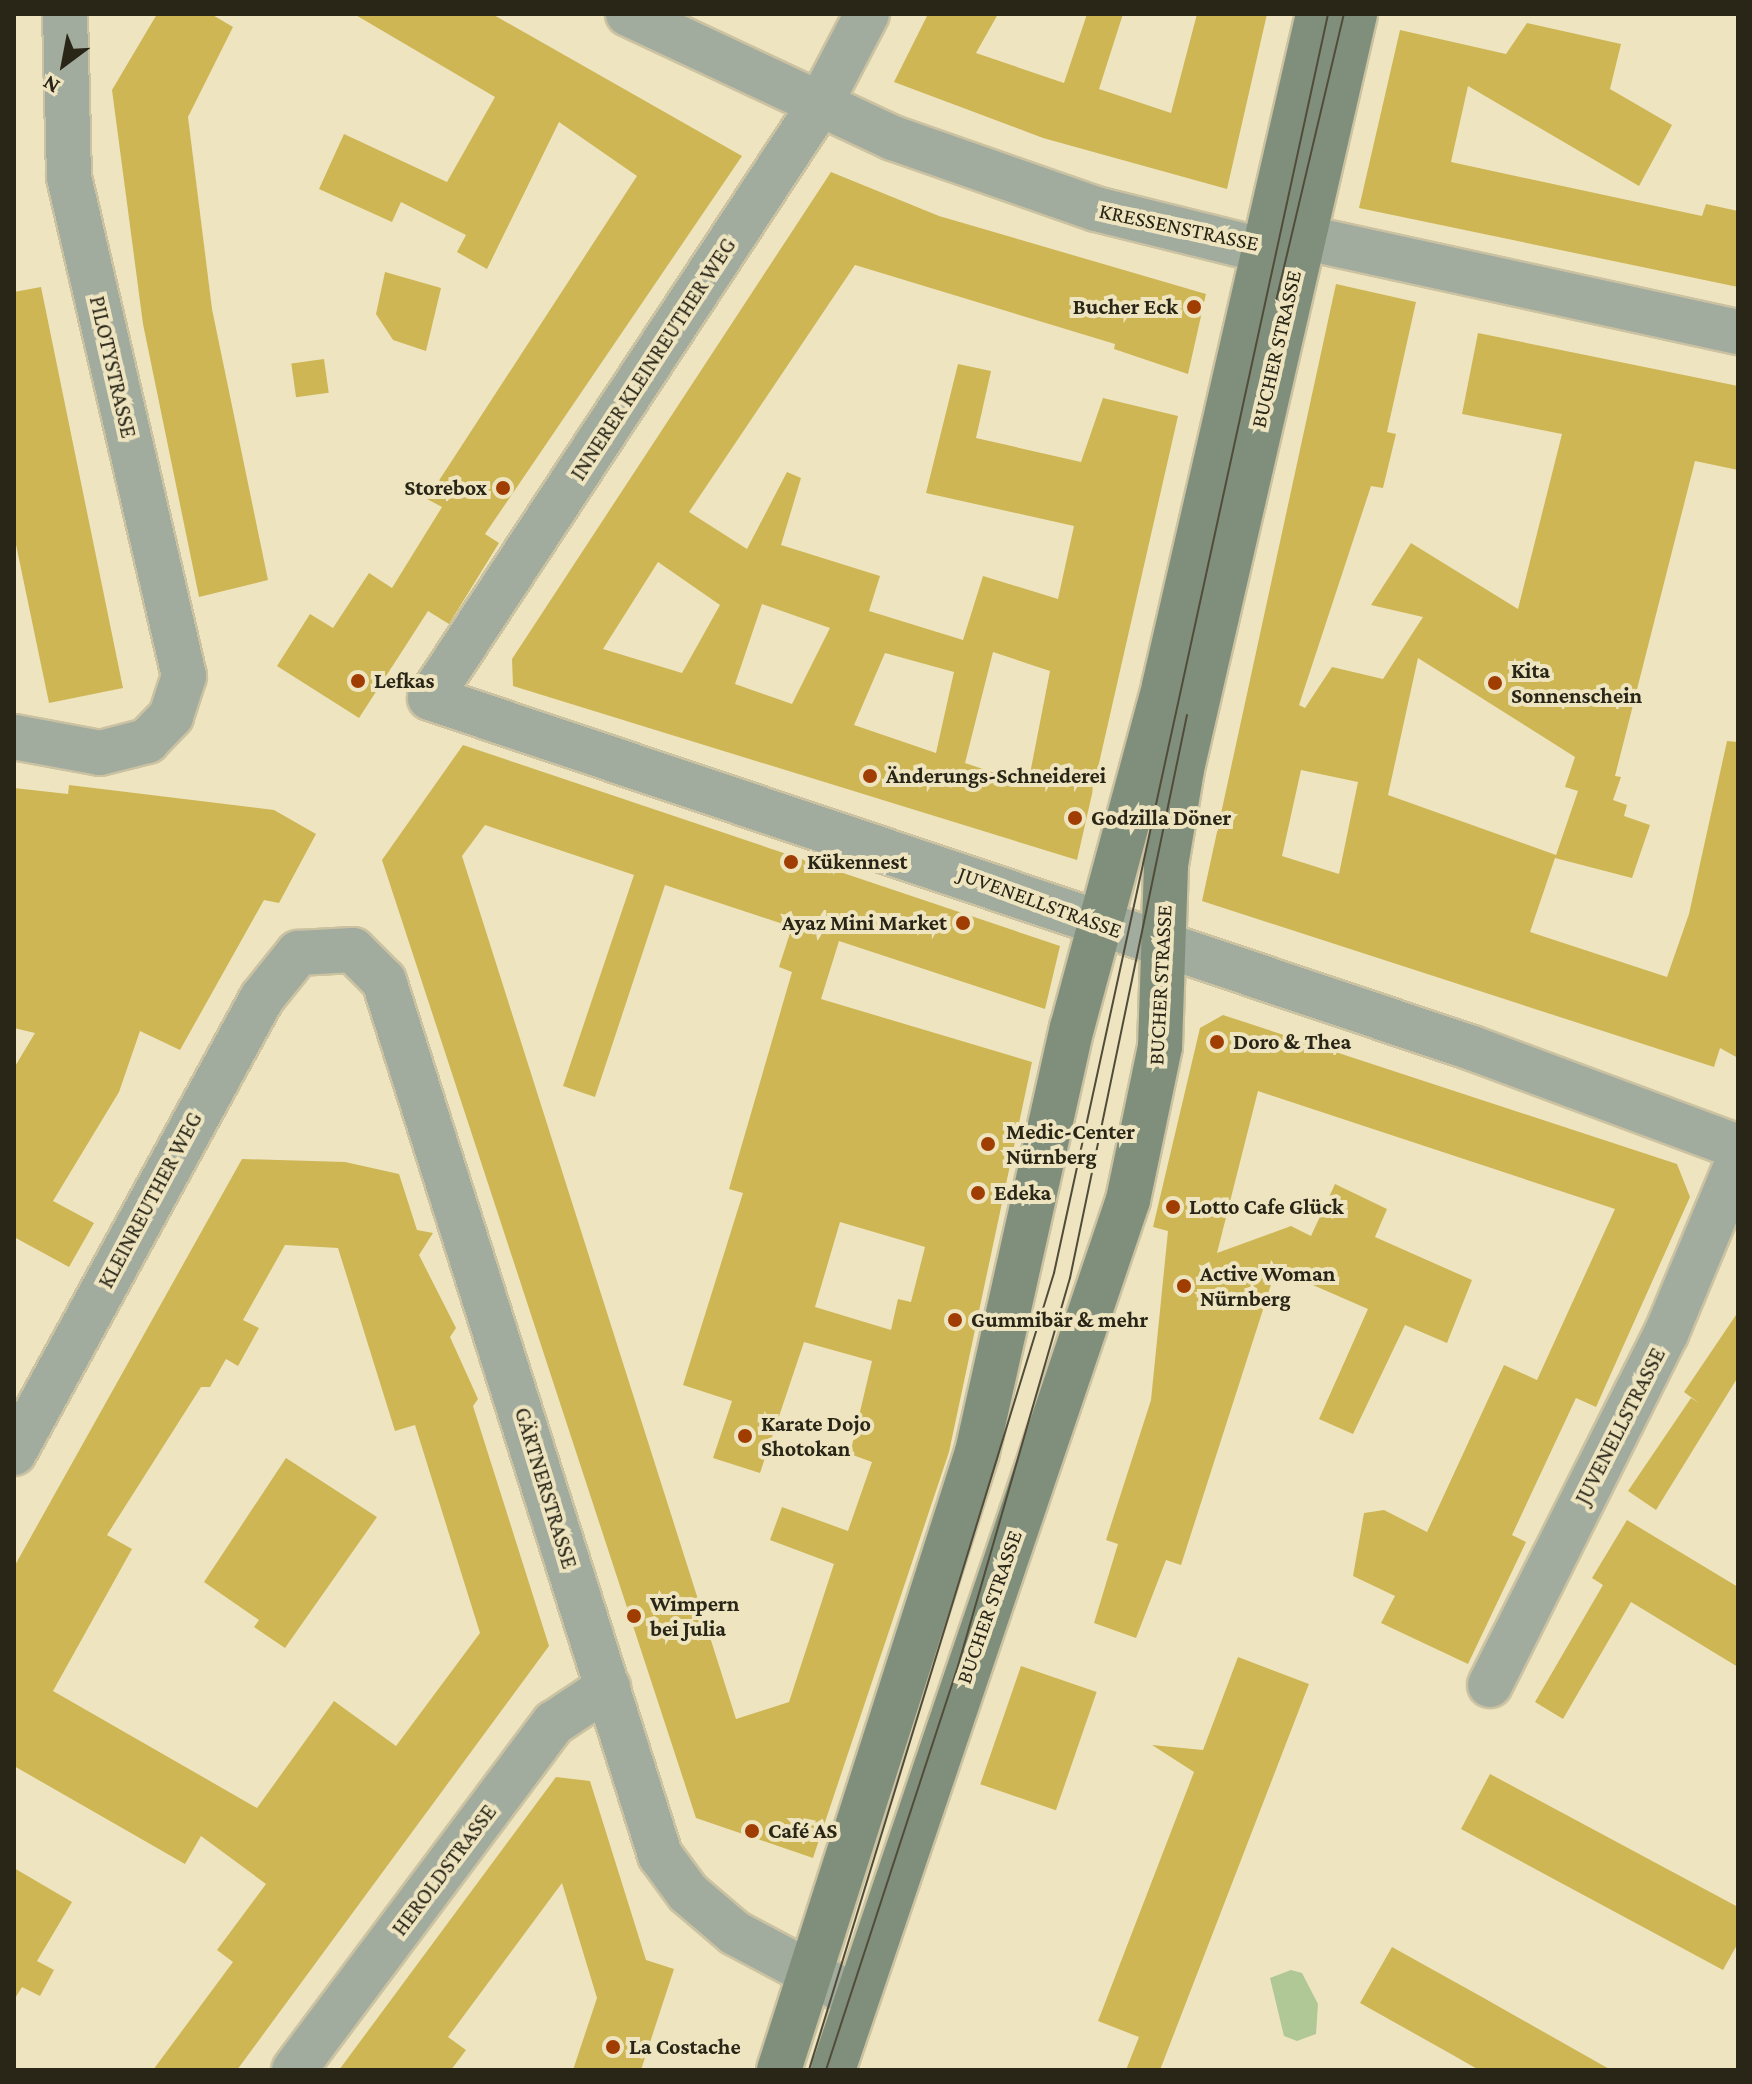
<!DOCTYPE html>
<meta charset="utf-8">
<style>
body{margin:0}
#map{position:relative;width:1752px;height:2084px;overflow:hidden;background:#eee5c0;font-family:"Crimson Pro",serif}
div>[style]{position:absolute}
.green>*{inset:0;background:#afc896}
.building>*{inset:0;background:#ceb655;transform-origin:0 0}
.roads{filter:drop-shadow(2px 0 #cbc2a2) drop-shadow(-2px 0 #cbc2a2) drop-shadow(0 2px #cbc2a2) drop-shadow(0 -2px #cbc2a2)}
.minor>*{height:44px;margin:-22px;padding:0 22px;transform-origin:22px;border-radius:22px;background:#a1ab9e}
.secondary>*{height:44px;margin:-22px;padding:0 22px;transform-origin:22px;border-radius:22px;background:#808f7b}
.tram>*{height:2px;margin:-1px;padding:0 1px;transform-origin:1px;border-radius:1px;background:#514c3a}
.dots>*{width:22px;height:22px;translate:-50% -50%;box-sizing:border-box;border:4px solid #eee5c0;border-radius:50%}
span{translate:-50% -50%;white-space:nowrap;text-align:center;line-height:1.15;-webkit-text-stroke:8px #eee5c0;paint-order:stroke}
.street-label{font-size:22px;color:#292517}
.poi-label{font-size:22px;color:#292517;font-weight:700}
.right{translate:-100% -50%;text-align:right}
.left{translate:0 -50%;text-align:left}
.frame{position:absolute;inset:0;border:16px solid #292517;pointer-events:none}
.north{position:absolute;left:24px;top:24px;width:80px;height:80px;-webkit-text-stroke:6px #eee5c0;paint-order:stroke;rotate:212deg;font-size:22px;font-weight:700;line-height:32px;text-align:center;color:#292517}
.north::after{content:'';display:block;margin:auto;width:28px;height:36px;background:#292517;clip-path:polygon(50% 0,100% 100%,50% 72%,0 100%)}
</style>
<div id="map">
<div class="green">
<i style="clip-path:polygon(1291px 1970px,1302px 1973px,1318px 2004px,1316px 2034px,1297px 2041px,1284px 2036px,1270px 1978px)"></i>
</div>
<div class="building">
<i style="clip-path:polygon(157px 14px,211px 14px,233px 27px,188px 117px,212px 309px,268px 580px,199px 597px,143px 324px,112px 90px)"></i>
<i style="clip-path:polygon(354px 14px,492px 14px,742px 156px,485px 534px,499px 543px,449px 624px,428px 611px,359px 718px,277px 666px,310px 614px,333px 628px,369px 573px,392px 588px,442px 507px,427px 499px,637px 176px,559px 122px,487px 269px,457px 252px,466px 235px,401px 202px,392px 222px,319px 189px,344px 134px,447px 182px,495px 97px)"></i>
<i style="clip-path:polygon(928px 14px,998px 14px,976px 53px,1064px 83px,1087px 14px,1123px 14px,1099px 89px,1171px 113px,1197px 14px,1267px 14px,1227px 189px,1043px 138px,894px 82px)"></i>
<i style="clip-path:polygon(1527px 23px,1621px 44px,1610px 89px,1672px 125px,1639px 186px,1468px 86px,1451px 162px,1702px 216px,1706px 204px,1738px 211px,1738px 287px,1359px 208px,1400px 30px,1506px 54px)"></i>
<i style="clip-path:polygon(evenodd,831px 172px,939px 216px,1206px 294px,1188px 374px,1114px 349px,1115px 344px,855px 265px,689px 512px,747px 549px,787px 472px,801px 478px,781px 545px,880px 576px,869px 611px,963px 640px,983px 576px,1058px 599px,1074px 526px,926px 493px,958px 364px,991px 371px,976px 438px,1081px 462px,1103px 398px,1178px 416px,1077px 860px,513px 686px,512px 659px,831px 172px,658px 562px,720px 605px,682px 673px,603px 649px,658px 562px,831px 172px,762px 604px,830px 628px,792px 704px,735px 684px,762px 604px,831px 172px,993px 652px,1050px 671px,1028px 784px,965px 763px,993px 652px,831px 172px,885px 653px,954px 672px,936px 753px,854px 725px,885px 653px)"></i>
<i style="clip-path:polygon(385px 272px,441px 288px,426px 351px,393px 340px,376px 314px)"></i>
<i style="clip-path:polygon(evenodd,1336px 284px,1416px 302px,1387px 432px,1396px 434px,1383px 488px,1371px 486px,1299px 705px,1305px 708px,1332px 667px,1383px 679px,1423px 617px,1371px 605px,1411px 543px,1518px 609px,1562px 434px,1462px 414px,1478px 333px,1738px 386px,1738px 470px,1695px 461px,1615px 776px,1621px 777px,1613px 800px,1627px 805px,1624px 816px,1650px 825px,1632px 878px,1555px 858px,1578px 791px,1565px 787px,1575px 757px,1418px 658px,1388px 795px,1556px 855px,1530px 932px,1667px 977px,1689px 914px,1727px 741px,1738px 742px,1738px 1058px,1720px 1048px,1714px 1067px,1202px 901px,1336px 284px,1301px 770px,1358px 782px,1339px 874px,1282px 856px,1301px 770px)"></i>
<i style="clip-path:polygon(41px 287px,123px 688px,49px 703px,14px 535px,14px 292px)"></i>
<i style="left:324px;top:359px;width:34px;height:33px;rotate:82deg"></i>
<i style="clip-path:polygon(evenodd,463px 745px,1060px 946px,1045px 1009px,839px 941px,821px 999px,1032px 1062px,949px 1452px,813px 1858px,696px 1818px,382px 860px,463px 745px,485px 825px,634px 875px,563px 1086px,595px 1097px,665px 885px,792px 927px,779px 967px,792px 972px,729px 1189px,743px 1193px,683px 1385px,732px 1401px,713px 1458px,760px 1473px,804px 1342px,872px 1361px,850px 1454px,872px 1462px,848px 1531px,782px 1507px,770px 1540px,834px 1564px,789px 1702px,736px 1719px,462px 856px,485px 825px,463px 745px,840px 1222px,925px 1247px,911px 1302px,898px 1299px,891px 1330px,815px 1307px,840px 1222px)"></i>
<i style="clip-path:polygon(69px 785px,274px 810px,316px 834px,279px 903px,264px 900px,180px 1050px,140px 1031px,119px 1092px,53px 1201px,94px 1223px,69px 1267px,14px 1237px,14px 1068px,35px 1033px,14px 1028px,14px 788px,68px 794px)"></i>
<i style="clip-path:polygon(1223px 1015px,1677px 1164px,1690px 1197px,1596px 1407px,1576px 1398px,1512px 1535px,1526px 1542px,1468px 1664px,1381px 1623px,1395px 1596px,1353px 1576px,1364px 1513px,1384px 1510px,1427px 1532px,1504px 1365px,1537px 1380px,1615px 1209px,1258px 1091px,1217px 1253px,1291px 1226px,1311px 1236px,1335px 1184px,1387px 1209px,1375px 1237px,1472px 1280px,1447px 1343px,1405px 1325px,1353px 1434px,1319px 1419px,1368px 1309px,1276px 1269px,1181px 1565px,1166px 1560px,1136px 1638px,1094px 1623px,1118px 1544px,1106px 1540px,1151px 1400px,1168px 1231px,1153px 1227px,1200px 1028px)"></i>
<i style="clip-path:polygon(evenodd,242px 1159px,345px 1162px,399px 1174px,417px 1230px,433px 1233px,419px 1255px,456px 1328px,450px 1337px,478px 1399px,473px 1406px,549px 1646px,237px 2070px,153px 2070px,233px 1962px,217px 1950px,266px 1884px,201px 1836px,185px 1864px,14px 1766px,14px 1567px,242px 1159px,285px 1245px,338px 1248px,395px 1431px,415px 1425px,480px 1633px,396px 1746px,334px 1701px,257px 1808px,53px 1691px,132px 1549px,107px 1535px,201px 1387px,210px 1387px,226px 1359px,238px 1366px,259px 1328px,243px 1320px,285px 1245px)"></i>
<i style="clip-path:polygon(1738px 1312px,1738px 1377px,1656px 1510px,1628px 1491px,1691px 1398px,1699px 1403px,1684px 1392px)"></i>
<i style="clip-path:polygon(286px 1458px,377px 1517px,285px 1648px,254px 1627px,259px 1620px,204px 1582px)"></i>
<i style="clip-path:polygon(1627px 1520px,1738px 1587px,1738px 1667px,1631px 1602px,1563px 1719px,1535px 1702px,1603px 1585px,1592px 1578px)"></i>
<i style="clip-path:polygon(1238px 1657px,1309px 1684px,1160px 2070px,1126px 2070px,1139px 2037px,1098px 2021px,1194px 1772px,1152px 1745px,1203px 1750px)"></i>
<i style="left:1021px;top:1666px;width:80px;height:125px;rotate:19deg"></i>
<i style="clip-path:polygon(1490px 1774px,1738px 1907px,1738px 1943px,1723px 1970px,1461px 1829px)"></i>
<i style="clip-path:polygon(556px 1777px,590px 1781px,646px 1960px,674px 1969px,641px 2070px,573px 2070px,597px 1998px,562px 1883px,448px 2037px,466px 2050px,451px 2070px,339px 2070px)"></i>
<i style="clip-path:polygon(14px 1868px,72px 1902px,37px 1961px,54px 1970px,40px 1996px,22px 1987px,14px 2000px)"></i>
<i style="clip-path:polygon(1392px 1947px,1482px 1997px,1611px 2070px,1479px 2070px,1451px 2054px,1360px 2003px)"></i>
</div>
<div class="roads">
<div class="minor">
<i style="left:628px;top:14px;width:293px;rotate:25.1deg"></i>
<i style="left:893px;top:138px;width:215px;rotate:19.3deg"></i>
<i style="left:1096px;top:209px;width:171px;rotate:13.9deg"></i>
<i style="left:1262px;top:250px;width:42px;rotate:-18deg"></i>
<i style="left:1302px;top:237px;width:446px;rotate:12.3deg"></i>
<i style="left:867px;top:14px;width:104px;rotate:117.6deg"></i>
<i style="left:819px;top:106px;width:708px;rotate:123.31deg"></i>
<i style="left:430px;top:698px;width:1099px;rotate:18.57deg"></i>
<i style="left:1472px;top:1048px;width:284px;rotate:20.4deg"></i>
<i style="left:14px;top:737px;width:87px;rotate:10.5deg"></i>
<i style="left:100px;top:753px;width:49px;rotate:-14.3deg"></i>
<i style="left:147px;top:741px;width:35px;rotate:-46deg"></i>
<i style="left:171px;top:716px;width:42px;rotate:-72deg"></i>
<i style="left:184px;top:676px;width:512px;rotate:-102.98deg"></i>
<i style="left:69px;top:177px;width:163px;rotate:-91.4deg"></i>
<i style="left:14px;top:1453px;width:518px;rotate:-61.41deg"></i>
<i style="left:262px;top:998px;width:58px;rotate:-51.3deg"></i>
<i style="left:298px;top:953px;width:55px;rotate:-3.1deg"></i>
<i style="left:353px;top:950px;width:44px;rotate:45deg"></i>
<i style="left:384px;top:981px;width:917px;rotate:72.47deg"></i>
<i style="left:660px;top:1855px;width:47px;rotate:53.6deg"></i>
<i style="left:688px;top:1893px;width:62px;rotate:40.4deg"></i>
<i style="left:735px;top:1933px;width:138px;rotate:28deg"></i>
<i style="left:1490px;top:1685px;width:393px;rotate:-63.4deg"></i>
<i style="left:1666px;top:1334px;width:187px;rotate:-67.4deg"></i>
<i style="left:294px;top:2070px;width:434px;rotate:-53.2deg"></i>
<i style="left:554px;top:1723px;width:65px;rotate:-33.7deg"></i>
</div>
<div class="secondary">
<i style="left:779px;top:2070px;width:649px;rotate:-72.24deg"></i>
<i style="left:977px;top:1452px;width:435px;rotate:-77.4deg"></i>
<i style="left:1072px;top:1028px;width:354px;rotate:-74.9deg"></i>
<i style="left:1164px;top:686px;width:689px;rotate:-77.09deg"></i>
<i style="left:833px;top:2070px;width:919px;rotate:-71.27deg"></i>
<i style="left:1128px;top:1200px;width:156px;rotate:-78.2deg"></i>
<i style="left:1160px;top:1047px;width:182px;rotate:-88.1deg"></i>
<i style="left:1166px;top:865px;width:97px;rotate:-80.5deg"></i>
<i style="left:1182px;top:769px;width:775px;rotate:-77.09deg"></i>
</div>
</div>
<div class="tram">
<i style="left:1276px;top:301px;width:295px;rotate:-76.7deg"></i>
<i style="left:809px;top:2070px;width:834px;rotate:-72.91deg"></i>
<i style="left:1054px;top:1273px;width:1288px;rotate:-77.72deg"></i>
<i style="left:826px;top:2070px;width:425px;rotate:-71.9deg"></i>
<i style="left:958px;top:1666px;width:404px;rotate:-73.9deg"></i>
<i style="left:1070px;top:1278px;width:575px;rotate:-78.26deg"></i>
</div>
<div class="dots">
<i style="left:1194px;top:307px;background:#a03d02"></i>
<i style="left:503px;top:488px;background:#a03d02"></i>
<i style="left:358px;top:681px;background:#a03d02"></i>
<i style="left:1495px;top:683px;background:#a03d02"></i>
<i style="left:870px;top:776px;background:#a03d02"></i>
<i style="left:1075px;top:818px;background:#a03d02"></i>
<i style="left:791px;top:862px;background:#a03d02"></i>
<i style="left:963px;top:923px;background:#a03d02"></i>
<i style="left:1217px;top:1042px;background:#a03d02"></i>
<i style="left:988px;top:1144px;background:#a03d02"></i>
<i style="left:978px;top:1193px;background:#a03d02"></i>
<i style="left:1173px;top:1207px;background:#a03d02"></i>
<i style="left:1184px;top:1286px;background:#a03d02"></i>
<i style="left:955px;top:1320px;background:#a03d02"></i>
<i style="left:745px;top:1436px;background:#a03d02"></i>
<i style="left:634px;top:1616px;background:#a03d02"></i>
<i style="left:752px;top:1831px;background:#a03d02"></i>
<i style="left:613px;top:2047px;background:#a03d02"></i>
</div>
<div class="street-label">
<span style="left:1179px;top:227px;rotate:12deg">KRESSENSTRASSE</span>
<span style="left:1276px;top:349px;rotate:-77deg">BUCHER STRASSE</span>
<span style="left:653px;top:359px;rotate:-57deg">INNERER KLEINREUTHER WEG</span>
<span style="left:113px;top:367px;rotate:77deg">PILOTYSTRASSE</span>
<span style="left:1040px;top:902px;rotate:20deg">JUVENELLSTRASSE</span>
<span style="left:1160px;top:985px;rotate:-87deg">BUCHER STRASSE</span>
<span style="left:150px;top:1200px;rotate:-62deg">KLEINREUTHER WEG</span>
<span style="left:1620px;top:1426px;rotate:-63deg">JUVENELLSTRASSE</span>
<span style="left:546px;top:1488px;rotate:73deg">GÄRTNERSTRASSE</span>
<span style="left:989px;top:1607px;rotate:-71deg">BUCHER STRASSE</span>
<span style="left:444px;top:1870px;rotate:-53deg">HEROLDSTRASSE</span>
</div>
<div class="poi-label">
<span class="right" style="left:1178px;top:307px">Bucher Eck</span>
<span class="right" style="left:487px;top:488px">Storebox</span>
<span class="left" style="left:1511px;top:683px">Kita<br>Sonnenschein</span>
<span class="left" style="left:374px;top:681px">Lefkas</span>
<span class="left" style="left:886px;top:776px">Änderungs-Schneiderei</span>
<span class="left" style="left:1091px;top:818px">Godzilla Döner</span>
<span class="left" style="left:807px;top:862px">Kükennest</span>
<span class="right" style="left:947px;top:923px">Ayaz Mini Market</span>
<span class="left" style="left:1233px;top:1042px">Doro &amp; Thea</span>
<span class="left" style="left:1006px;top:1144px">Medic-Center<br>Nürnberg</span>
<span class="left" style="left:994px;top:1193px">Edeka</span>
<span class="left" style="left:1189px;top:1207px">Lotto Cafe Glück</span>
<span class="left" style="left:1200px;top:1286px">Active Woman<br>Nürnberg</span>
<span class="left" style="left:971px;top:1320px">Gummibär &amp; mehr</span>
<span class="left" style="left:761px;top:1436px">Karate Dojo<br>Shotokan</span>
<span class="left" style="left:650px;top:1616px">Wimpern<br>bei Julia</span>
<span class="left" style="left:768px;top:1831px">Café AS</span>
<span class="left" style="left:629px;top:2047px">La Costache</span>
</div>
<div class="frame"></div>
<div class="north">N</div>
</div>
